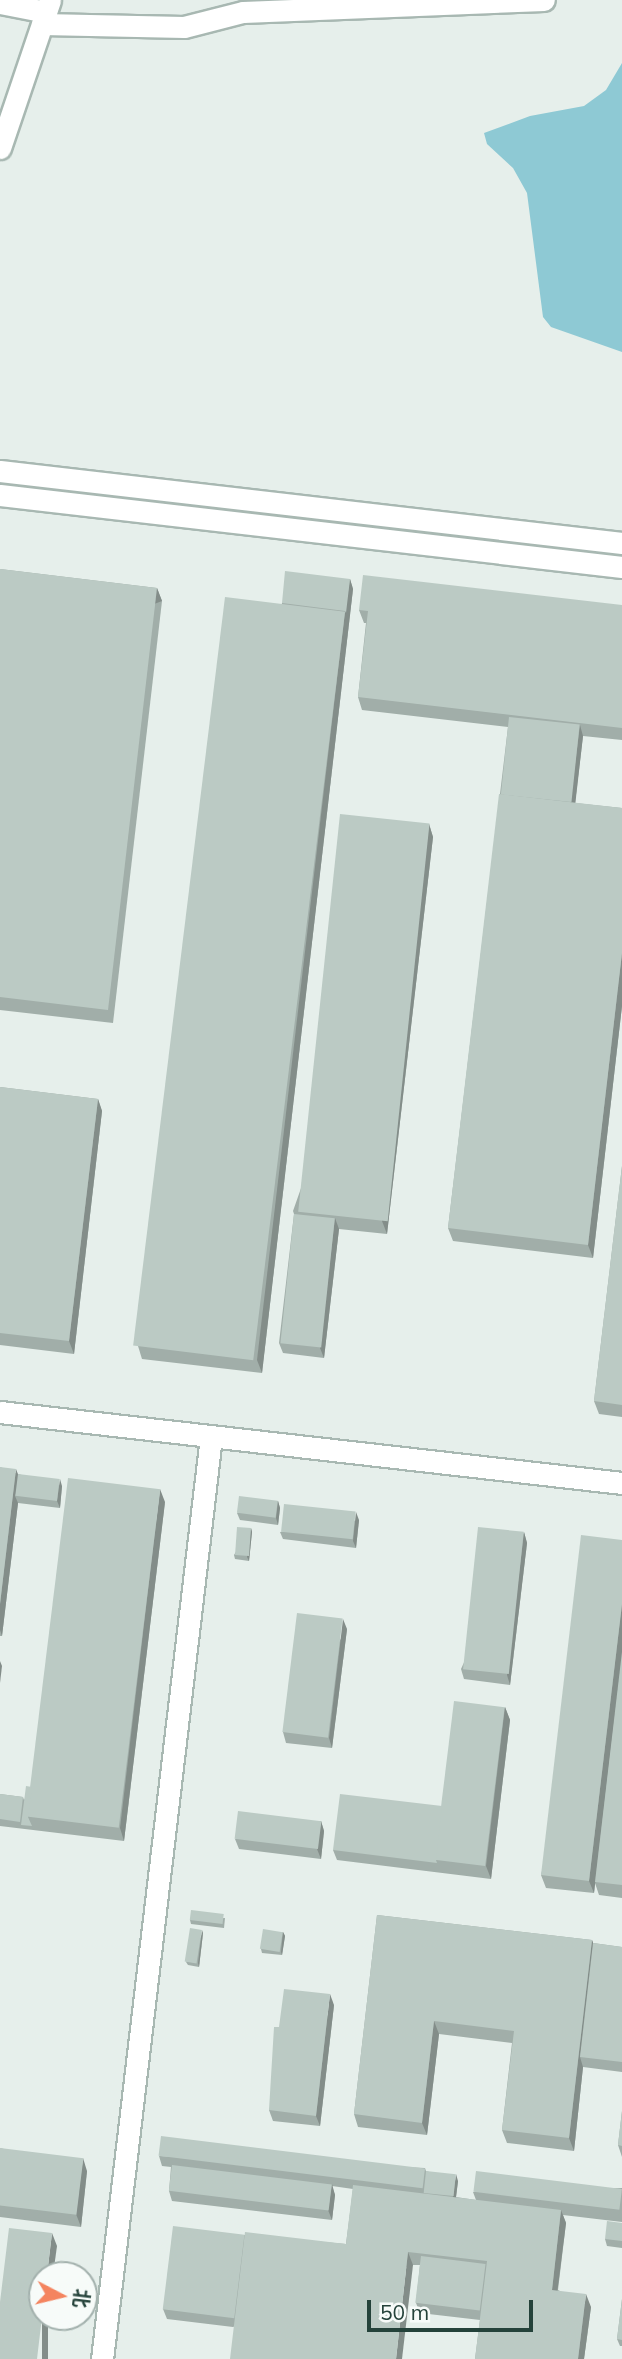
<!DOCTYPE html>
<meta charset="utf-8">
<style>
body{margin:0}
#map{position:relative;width:622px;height:2359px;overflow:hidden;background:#e6efeb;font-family:Mulish,"Noto Sans SC",sans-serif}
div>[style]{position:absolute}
.water>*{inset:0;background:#8ec9d4}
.roads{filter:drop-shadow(2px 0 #a8b8b2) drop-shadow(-2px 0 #a8b8b2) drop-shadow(0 2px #a8b8b2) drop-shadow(0 -2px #a8b8b2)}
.minor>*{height:21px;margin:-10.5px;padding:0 10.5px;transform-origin:10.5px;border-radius:10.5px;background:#fff}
.secondary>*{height:21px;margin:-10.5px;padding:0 10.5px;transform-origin:10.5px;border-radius:10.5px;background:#fff}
.wall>*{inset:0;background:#a1aea9}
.shaded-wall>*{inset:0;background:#838d89;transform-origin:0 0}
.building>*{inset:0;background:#bbcac4;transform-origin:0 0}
span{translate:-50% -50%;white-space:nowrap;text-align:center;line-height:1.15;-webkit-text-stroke:7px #f7fbf9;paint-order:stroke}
.north{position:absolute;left:28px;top:2261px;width:70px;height:70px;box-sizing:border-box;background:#f7fbf9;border:2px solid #a3b1ad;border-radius:50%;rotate:97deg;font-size:19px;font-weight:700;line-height:28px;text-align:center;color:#24423a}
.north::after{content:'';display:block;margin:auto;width:24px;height:32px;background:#f4845f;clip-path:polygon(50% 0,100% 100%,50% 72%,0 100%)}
.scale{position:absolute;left:367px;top:2300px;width:166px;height:32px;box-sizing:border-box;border:4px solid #24423a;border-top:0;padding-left:9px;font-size:21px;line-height:24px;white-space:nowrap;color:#24423a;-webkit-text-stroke:5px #f7fbf9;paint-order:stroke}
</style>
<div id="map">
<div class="water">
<i style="clip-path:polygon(622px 63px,622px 352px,551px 327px,543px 317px,527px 193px,513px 168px,487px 144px,484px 133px,530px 116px,584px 106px,606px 90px)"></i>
</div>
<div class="roads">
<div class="minor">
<i style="left:0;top:3px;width:47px;rotate:11.1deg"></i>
<i style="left:42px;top:24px;width:142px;rotate:1.2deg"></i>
<i style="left:184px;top:27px;width:61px;rotate:-14.3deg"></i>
<i style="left:243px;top:12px;width:301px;rotate:-2.3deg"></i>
<i style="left:0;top:148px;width:156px;rotate:-71.3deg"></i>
<i style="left:0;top:1412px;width:626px;rotate:6.51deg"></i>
<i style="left:102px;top:2359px;width:929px;rotate:-83.26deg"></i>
</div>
<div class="secondary">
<i style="left:0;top:471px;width:626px;rotate:6.6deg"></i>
<i style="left:0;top:495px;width:626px;rotate:6.6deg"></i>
</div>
</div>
<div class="wall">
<i style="clip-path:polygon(0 569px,157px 588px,162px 601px,113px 1023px,0 1010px)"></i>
<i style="clip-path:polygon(350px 579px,353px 589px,262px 1373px,142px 1359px,138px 1346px,282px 603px)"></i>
<i style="clip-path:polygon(622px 605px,622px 740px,583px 736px,575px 803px,622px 808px,622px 1006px,593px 1258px,453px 1241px,448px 1228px,508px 727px,362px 710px,358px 697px,366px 623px,364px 623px,359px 610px)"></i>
<i style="clip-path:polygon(429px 824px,433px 837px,387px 1234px,339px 1229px,324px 1358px,283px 1353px,279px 1343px,294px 1214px,293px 1211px)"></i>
<i style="clip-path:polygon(0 1087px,98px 1099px,102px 1111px,74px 1354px,0 1345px)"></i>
<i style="clip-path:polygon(622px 1166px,622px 1417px,599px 1414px,594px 1401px)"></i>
<i style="clip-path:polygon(0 1467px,18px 1474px,62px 1486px,60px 1508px,18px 1503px,2px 1636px,0 1636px)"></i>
<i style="clip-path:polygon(278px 1501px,280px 1508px,278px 1525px,240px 1520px,237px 1513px)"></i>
<i style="clip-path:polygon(165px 1502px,124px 1841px,0 1826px,0 1794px,23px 1797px,24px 1800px,32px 1787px)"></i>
<i style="clip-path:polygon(359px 1520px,356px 1548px,283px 1539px,280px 1532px)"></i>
<i style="clip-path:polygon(251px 1528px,252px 1532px,249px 1561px,235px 1559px,234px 1555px)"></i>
<i style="clip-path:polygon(524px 1532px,527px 1543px,510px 1685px,464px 1679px,461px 1669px)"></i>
<i style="clip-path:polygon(622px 1540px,622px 1898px,599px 1895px,595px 1883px,594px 1893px,546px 1888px,541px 1875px)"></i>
<i style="clip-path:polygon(347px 1629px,332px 1748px,286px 1743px,283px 1732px)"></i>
<i style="clip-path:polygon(505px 1707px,510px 1720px,491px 1879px,337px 1860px,333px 1850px,442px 1806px)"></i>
<i style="clip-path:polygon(321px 1821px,324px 1831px,321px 1859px,239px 1849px,235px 1839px)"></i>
<i style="clip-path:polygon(377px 1915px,592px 1940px,593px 1943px,622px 1947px,622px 2072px,583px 2067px,574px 2151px,507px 2143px,502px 2130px,512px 2043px,439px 2034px,427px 2135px,358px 2127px,354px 2114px)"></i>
<i style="clip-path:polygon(225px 1918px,224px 1928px,191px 1924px,190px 1920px)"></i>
<i style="clip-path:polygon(283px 1932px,285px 1936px,282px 1955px,262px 1953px,261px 1949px)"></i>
<i style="clip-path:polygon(203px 1933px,199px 1967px,188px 1965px,186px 1962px)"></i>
<i style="clip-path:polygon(334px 2005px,320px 2126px,273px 2121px,269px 2110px)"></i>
<i style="clip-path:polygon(622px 2111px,622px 2157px,618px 2145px)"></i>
<i style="clip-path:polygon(0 2148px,87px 2171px,81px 2227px,0 2217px)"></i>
<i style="clip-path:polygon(159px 2156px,425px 2168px,426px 2171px,458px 2181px,456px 2197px,476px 2200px,473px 2192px,622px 2188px,622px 2222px,563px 2215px,566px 2223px,558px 2290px,591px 2307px,584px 2359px,475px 2359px,480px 2320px,420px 2313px,416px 2303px,420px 2265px,413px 2265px,233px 2327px,167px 2319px,163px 2309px,244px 2235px,346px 2244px,353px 2189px,332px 2186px,335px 2195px,332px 2220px,172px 2201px,169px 2191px,171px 2167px,162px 2166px)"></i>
<i style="clip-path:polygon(622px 2223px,622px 2248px,607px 2246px,605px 2239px)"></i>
<i style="clip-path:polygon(622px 2299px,622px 2346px,620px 2346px,617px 2339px)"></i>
</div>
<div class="shaded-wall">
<i style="clip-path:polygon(350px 579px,353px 589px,262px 1373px,257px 1360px,345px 611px)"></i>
<i style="left:157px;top:588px;width:14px;height:425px;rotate:69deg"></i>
<i style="clip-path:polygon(580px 725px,583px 736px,574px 815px,570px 805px)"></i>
<i style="clip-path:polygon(429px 824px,433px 837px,387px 1234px,382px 1221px)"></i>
<i style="clip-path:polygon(622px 953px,622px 1006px,593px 1258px,588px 1245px)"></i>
<i style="clip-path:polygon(98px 1099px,102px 1111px,74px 1354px,69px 1341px)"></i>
<i style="clip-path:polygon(335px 1218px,339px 1229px,324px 1358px,320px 1348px)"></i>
<i style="clip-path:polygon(16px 1469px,21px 1482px,15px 1496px,18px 1503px,2px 1636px,0 1630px,0 1604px)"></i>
<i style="clip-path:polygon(60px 1479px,62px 1486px,60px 1508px,57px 1501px)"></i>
<i style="clip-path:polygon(160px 1489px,165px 1502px,124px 1841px,120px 1828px)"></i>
<i style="clip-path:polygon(278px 1501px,280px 1508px,278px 1525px,276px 1518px)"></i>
<i style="clip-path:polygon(356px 1512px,359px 1520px,356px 1548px,353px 1541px)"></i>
<i style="clip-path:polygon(251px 1528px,252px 1532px,249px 1561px,247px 1557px)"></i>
<i style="clip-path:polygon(524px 1532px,527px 1543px,510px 1685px,507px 1675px)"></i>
<i style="clip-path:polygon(622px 1604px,622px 1656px,594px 1893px,589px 1881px)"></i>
<i style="clip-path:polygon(343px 1619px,347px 1629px,332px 1748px,329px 1738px)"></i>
<i style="clip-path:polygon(0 1661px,2px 1666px,0 1683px)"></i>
<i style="clip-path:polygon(505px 1707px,510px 1720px,491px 1879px,486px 1866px)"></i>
<i style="clip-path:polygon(321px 1821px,324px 1831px,321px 1859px,317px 1849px)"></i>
<i style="clip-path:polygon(202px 1930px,203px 1933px,199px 1967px,198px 1963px)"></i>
<i style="clip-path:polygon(283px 1932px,285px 1936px,282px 1955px,281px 1952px)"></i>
<i style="clip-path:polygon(592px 1940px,597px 1953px,580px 2057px,583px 2067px,574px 2151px,569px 2138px)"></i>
<i style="clip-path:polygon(330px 1994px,334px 2005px,320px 2126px,316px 2116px)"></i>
<i style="clip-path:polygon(434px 2021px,439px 2034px,427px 2135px,422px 2123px)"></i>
<i style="clip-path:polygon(83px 2158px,87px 2171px,81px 2227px,76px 2214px)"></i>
<i style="clip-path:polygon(456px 2174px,458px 2181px,455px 2205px,453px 2198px)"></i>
<i style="clip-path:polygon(332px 2184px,335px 2195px,332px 2220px,328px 2210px)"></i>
<i style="clip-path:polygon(561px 2210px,566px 2223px,556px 2302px,552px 2290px)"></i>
<i style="clip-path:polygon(52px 2233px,57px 2246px,53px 2275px,47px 2275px)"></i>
<i style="clip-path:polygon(408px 2252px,413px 2265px,402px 2359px,396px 2359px)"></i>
<i style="clip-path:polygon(586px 2294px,591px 2307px,584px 2359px,578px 2359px)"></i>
<i style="left:42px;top:2317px;width:6px;height:42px"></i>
</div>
<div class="building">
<i style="clip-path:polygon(0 569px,157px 588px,108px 1010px,0 997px)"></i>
<i style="clip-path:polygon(285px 571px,350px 579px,346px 613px,345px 611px,282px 603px)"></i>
<i style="clip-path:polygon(363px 575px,622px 605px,622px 728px,358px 697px,368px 611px,359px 610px)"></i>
<i style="left:225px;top:597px;width:121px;height:754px;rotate:7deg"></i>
<i style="left:509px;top:717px;width:71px;height:78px;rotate:6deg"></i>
<i style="clip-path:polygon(499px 794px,622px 808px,622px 953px,588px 1245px,448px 1228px)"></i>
<i style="left:340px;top:814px;width:90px;height:400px;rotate:6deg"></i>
<i style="clip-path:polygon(0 1087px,98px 1099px,69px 1341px,0 1333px)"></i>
<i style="clip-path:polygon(622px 1166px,622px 1405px,594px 1401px)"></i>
<i style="left:294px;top:1214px;width:41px;height:130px;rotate:6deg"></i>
<i style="clip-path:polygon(0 1467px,16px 1469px,0 1604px)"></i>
<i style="left:18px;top:1474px;width:42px;height:22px;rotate:7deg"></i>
<i style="left:68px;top:1478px;width:93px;height:341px;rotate:7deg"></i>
<i style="left:239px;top:1496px;width:39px;height:17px;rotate:7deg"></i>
<i style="left:284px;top:1504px;width:72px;height:28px;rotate:6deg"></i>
<i style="left:237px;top:1527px;width:14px;height:28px;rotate:4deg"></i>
<i style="left:478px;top:1527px;width:46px;height:143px;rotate:6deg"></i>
<i style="clip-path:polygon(581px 1535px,622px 1540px,622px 1604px,589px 1881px,541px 1875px)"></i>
<i style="left:297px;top:1613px;width:46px;height:120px;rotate:7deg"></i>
<i style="clip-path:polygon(622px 1652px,622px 1885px,595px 1882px)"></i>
<i style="left:454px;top:1701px;width:51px;height:160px;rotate:7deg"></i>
<i style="clip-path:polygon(26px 1786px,32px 1787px,28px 1817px,32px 1826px,21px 1825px)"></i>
<i style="clip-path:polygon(0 1794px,23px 1797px,20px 1822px,0 1819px)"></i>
<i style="clip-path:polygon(340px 1794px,442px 1806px,436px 1860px,437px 1863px,333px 1850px)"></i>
<i style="left:238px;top:1811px;width:84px;height:28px;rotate:7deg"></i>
<i style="left:191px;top:1910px;width:33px;height:10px;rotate:7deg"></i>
<i style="clip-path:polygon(377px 1915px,592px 1940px,569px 2138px,502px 2130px,514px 2031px,434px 2021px,422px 2123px,354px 2114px)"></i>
<i style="left:190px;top:1928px;width:12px;height:34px;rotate:9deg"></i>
<i style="left:263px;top:1929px;width:20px;height:20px;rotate:9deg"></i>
<i style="clip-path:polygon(593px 1943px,622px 1947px,622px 2062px,580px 2057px)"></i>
<i style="clip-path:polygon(284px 1989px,330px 1994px,316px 2116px,269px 2110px,274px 2027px,279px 2027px)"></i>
<i style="clip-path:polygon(622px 2111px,622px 2146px,618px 2145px)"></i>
<i style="left:161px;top:2136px;width:266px;height:20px;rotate:7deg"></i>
<i style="left:0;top:2148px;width:84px;height:57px;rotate:7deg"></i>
<i style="left:172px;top:2165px;width:161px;height:26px;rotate:7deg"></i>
<i style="left:426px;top:2171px;width:30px;height:22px;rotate:6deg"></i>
<i style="left:476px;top:2171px;width:147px;height:21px;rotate:7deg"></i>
<i style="clip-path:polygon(353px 2185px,561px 2210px,552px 2290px,586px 2294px,578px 2359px,475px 2359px,487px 2261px,408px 2252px,396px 2359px,230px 2359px,245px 2232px,346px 2244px)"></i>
<i style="clip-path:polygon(607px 2221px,622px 2223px,622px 2241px,605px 2239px)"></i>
<i style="left:173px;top:2226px;width:72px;height:84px;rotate:7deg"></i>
<i style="clip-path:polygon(9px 2228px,52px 2233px,47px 2275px,42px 2275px,42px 2317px,37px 2359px,0 2359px,0 2302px)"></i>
<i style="left:421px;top:2256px;width:65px;height:47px;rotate:7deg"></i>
<i style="clip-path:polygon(622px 2299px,622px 2340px,617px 2339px)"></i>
</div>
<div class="north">北</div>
<div class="scale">50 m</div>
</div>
